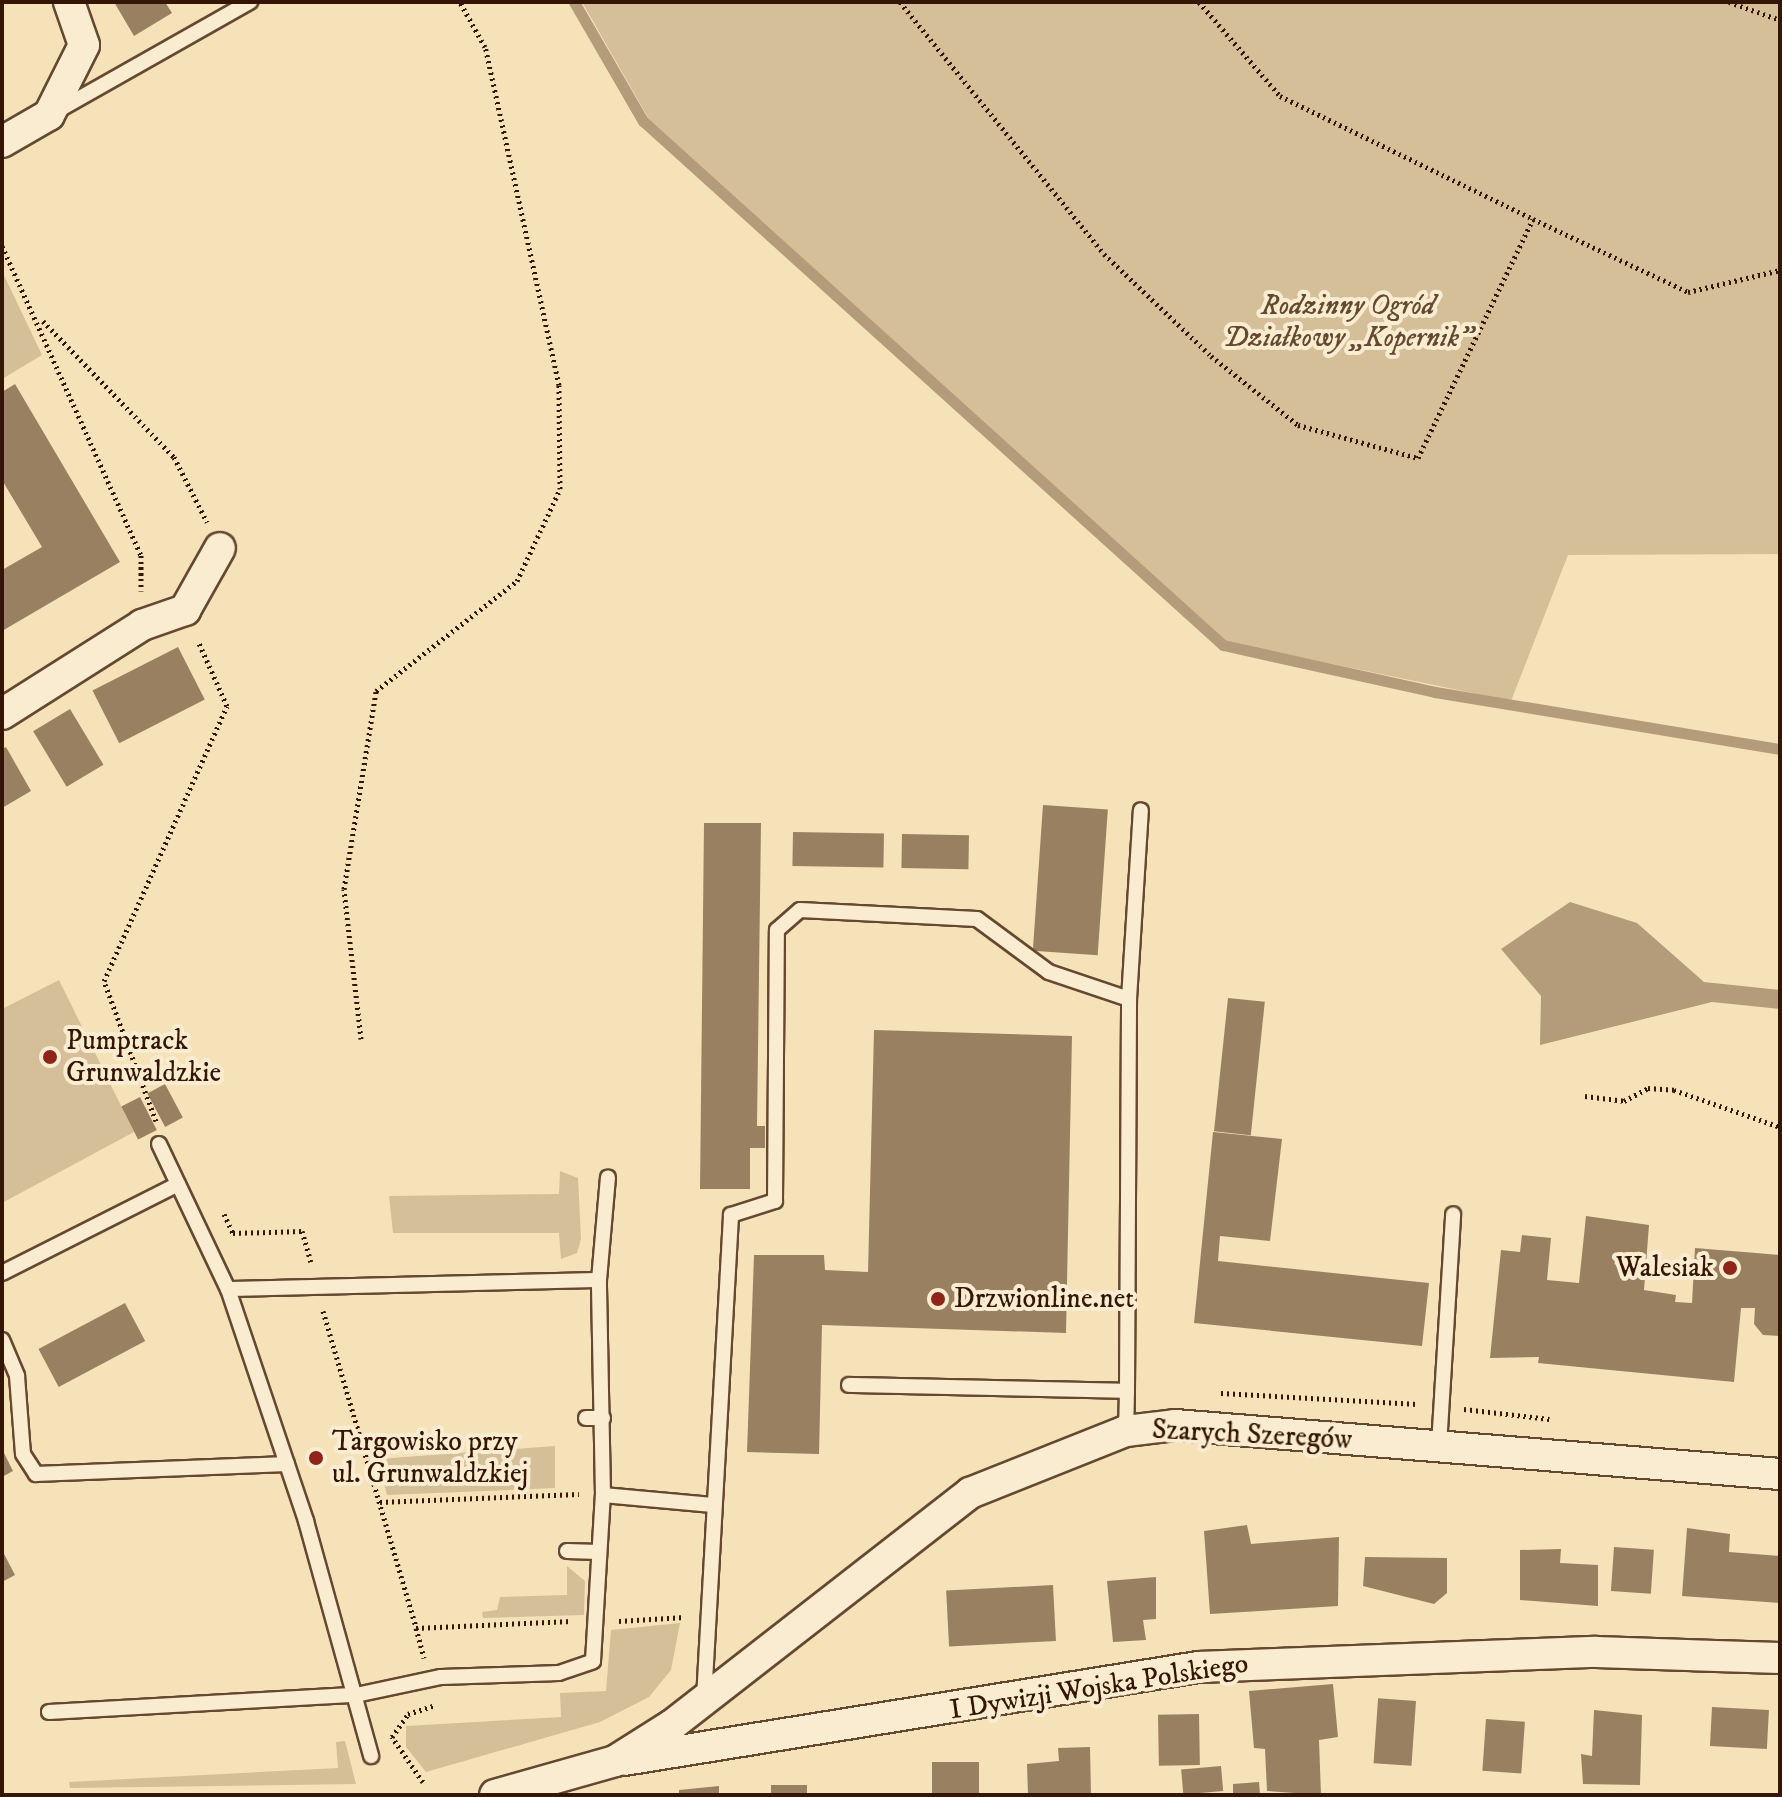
<!DOCTYPE html>
<meta charset="utf-8">
<style>
body{margin:0}
#map{position:relative;width:1782px;height:1797px;overflow:hidden;background:#f6e2b8;font-family:"IM FELL DW Pica",serif}
div>[style]{position:absolute}
.green>*{inset:0;background:#d5bf99}
.water>*{inset:0;background:#b49c7a}
.stream>*{height:11px;margin:-5.5px;padding:0 5.5px;transform-origin:5.5px;border-radius:5.5px;background:#b49c7a}
.building>*{inset:0;background:#998061;transform-origin:0 0}
.path>*{height:5px;margin-top:-2.5px;transform-origin:0;background:repeating-linear-gradient(90deg,#351503 0 2px,transparent 0 6px)}
.roads{filter:drop-shadow(2px 0 #654830) drop-shadow(-2px 0 #654830) drop-shadow(0 2px #654830) drop-shadow(0 -2px #654830)}
.lane>*{height:14px;margin:-7px;padding:0 7px;transform-origin:7px;border-radius:7px;background:#f9ecd1}
.street>*{height:30px;margin:-15px;padding:0 15px;transform-origin:15px;border-radius:15px;background:#f9ecd1}
.dots>*{width:22px;height:22px;translate:-50% -50%;box-sizing:border-box;border:4px solid #f9ecd1;border-radius:50%}
span{translate:-50% -50%;white-space:nowrap;text-align:center;line-height:1.15;-webkit-text-stroke:8px #f9ecd1;paint-order:stroke}
.park-label{font-size:28px;color:#654830;font-style:italic}
.poi-label{font-size:28px;color:#351503}
.left{translate:0 -50%;text-align:left}
.right{translate:-100% -50%;text-align:right}
.street-label{font-size:28px;color:#351503}
.frame{position:absolute;inset:0;border:4px solid #351503;pointer-events:none}
</style>
<div id="map">
<div class="green">
<i style="clip-path:polygon(582px 2px,1780px 2px,1780px 554px,1568px 555px,1511px 701px,1222px 641px,650px 121px)"></i>
<i style="clip-path:polygon(2px 271px,42px 355px,2px 379px)"></i>
<i style="clip-path:polygon(59px 980px,134px 1132px,2px 1203px,2px 1009px)"></i>
<i style="clip-path:polygon(560px 1171px,578px 1178px,581px 1239px,577px 1253px,561px 1259px,559px 1233px,393px 1233px,389px 1196px,559px 1194px)"></i>
<i style="clip-path:polygon(555px 1446px,555px 1488px,387px 1495px,378px 1459px)"></i>
<i style="clip-path:polygon(567px 1566px,585px 1581px,584px 1615px,483px 1618px,482px 1612px,497px 1610px,500px 1597px,567px 1595px)"></i>
<i style="clip-path:polygon(680px 1623px,671px 1670px,649px 1697px,600px 1722px,426px 1772px,406px 1747px,406px 1726px,561px 1717px,560px 1693px,606px 1691px,611px 1630px)"></i>
<i style="clip-path:polygon(345px 1741px,356px 1784px,70px 1788px,69px 1782px,338px 1768px,336px 1742px)"></i>
</div>
<div class="water">
<i style="clip-path:polygon(1570px 902px,1637px 923px,1704px 982px,1780px 990px,1780px 1009px,1712px 1002px,1540px 1045px,1541px 996px,1501px 949px)"></i>
</div>
<div class="stream">
<i style="left:574px;top:2px;width:138px;rotate:59.9deg"></i>
<i style="left:643px;top:121px;width:782px;rotate:42.1deg"></i>
<i style="left:1223px;top:645px;width:217px;rotate:12.5deg"></i>
<i style="left:1435px;top:692px;width:350px;rotate:9.4deg"></i>
</div>
<div class="building">
<i style="clip-path:polygon(114px 2px,165px 2px,172px 13px,134px 36px)"></i>
<i style="clip-path:polygon(15px 384px,120px 562px,2px 631px,2px 570px,42px 547px,2px 480px,2px 392px)"></i>
<i style="left:178px;top:647px;width:59px;height:96px;rotate:63deg"></i>
<i style="left:70px;top:709px;width:65px;height:43px;rotate:59deg"></i>
<i style="clip-path:polygon(6px 747px,31px 791px,2px 808px,2px 749px)"></i>
<i style="left:1043px;top:805px;width:65px;height:146px;rotate:4deg"></i>
<i style="clip-path:polygon(704px 823px,761px 823px,757px 1126px,765px 1126px,765px 1148px,750px 1148px,750px 1189px,700px 1189px)"></i>
<i style="left:793px;top:832px;width:91px;height:34px;rotate:1deg"></i>
<i style="left:902px;top:834px;width:67px;height:34px;rotate:1deg"></i>
<i style="left:1228px;top:998px;width:37px;height:134px;rotate:6deg"></i>
<i style="clip-path:polygon(874px 1030px,1072px 1036px,1066px 1333px,822px 1325px,819px 1454px,747px 1452px,754px 1255px,824px 1255px,825px 1270px,868px 1272px)"></i>
<i style="left:165px;top:1084px;width:38px;height:20px;rotate:62deg"></i>
<i style="left:140px;top:1097px;width:37px;height:21px;rotate:63deg"></i>
<i style="clip-path:polygon(1213px 1132px,1282px 1139px,1270px 1241px,1220px 1236px,1218px 1261px,1429px 1283px,1422px 1346px,1194px 1323px)"></i>
<i style="clip-path:polygon(1586px 1216px,1649px 1225px,1644px 1290px,1676px 1295px,1675px 1302px,1692px 1303px,1695px 1248px,1780px 1255px,1780px 1336px,1763px 1335px,1754px 1324px,1755px 1308px,1741px 1308px,1734px 1382px,1538px 1363px,1539px 1357px,1490px 1358px,1501px 1250px,1520px 1252px,1522px 1235px,1551px 1238px,1547px 1280px,1579px 1283px)"></i>
<i style="left:125px;top:1303px;width:43px;height:98px;rotate:62deg"></i>
<i style="clip-path:polygon(2px 1449px,13px 1471px,2px 1477px)"></i>
<i style="clip-path:polygon(1247px 1525px,1251px 1544px,1339px 1537px,1338px 1606px,1210px 1614px,1204px 1531px)"></i>
<i style="clip-path:polygon(1687px 1528px,1730px 1534px,1729px 1552px,1780px 1556px,1780px 1603px,1682px 1596px)"></i>
<i style="left:1614px;top:1547px;width:40px;height:44px;rotate:4deg"></i>
<i style="clip-path:polygon(1561px 1549px,1560px 1563px,1598px 1565px,1598px 1606px,1520px 1600px,1520px 1550px)"></i>
<i style="clip-path:polygon(2px 1550px,15px 1575px,2px 1582px)"></i>
<i style="clip-path:polygon(1365px 1557px,1447px 1558px,1447px 1593px,1434px 1604px,1363px 1586px)"></i>
<i style="clip-path:polygon(1156px 1577px,1156px 1619px,1143px 1620px,1146px 1640px,1113px 1642px,1107px 1581px)"></i>
<i style="left:1053px;top:1585px;width:56px;height:107px;rotate:87deg"></i>
<i style="clip-path:polygon(1333px 1684px,1338px 1737px,1319px 1740px,1321px 1795px,1267px 1791px,1265px 1749px,1254px 1748px,1249px 1691px)"></i>
<i style="left:1416px;top:1701px;width:65px;height:38px;rotate:94deg"></i>
<i style="left:1712px;top:1707px;width:57px;height:39px;rotate:3deg"></i>
<i style="clip-path:polygon(1594px 1710px,1642px 1715px,1640px 1785px,1583px 1784px,1581px 1754px,1592px 1756px)"></i>
<i style="left:1199px;top:1714px;width:51px;height:41px;rotate:89deg"></i>
<i style="left:1486px;top:1719px;width:39px;height:52px;rotate:4deg"></i>
<i style="clip-path:polygon(1090px 1747px,1091px 1795px,1028px 1795px,1027px 1764px,1059px 1761px,1058px 1748px)"></i>
<i style="left:979px;top:1762px;width:33px;height:47px;rotate:90deg"></i>
<i style="left:1221px;top:1766px;width:25px;height:40px;rotate:85deg"></i>
<i style="clip-path:polygon(1259px 1782px,1260px 1795px,1233px 1795px,1233px 1784px)"></i>
<i style="left:771px;top:1785px;width:36px;height:10px"></i>
<i style="clip-path:polygon(719px 1786px,719px 1795px,679px 1795px,679px 1790px)"></i>
</div>
<div class="path">
<i style="left:900px;top:2px;width:324px;rotate:51deg"></i>
<i style="left:1104px;top:254px;width:148px;rotate:43.6deg"></i>
<i style="left:1211px;top:356px;width:111px;rotate:38.4deg"></i>
<i style="left:1298px;top:425px;width:124px;rotate:15.4deg"></i>
<i style="left:1418px;top:458px;width:265px;rotate:-64.3deg"></i>
<i style="left:1533px;top:219px;width:171px;rotate:25.2deg"></i>
<i style="left:1688px;top:292px;width:95px;rotate:-13.4deg"></i>
<i style="left:1199px;top:2px;width:124px;rotate:49.2deg"></i>
<i style="left:1280px;top:96px;width:281px;rotate:25.9deg"></i>
<i style="left:1729px;top:2px;width:54px;rotate:19.4deg"></i>
<i style="left:2px;top:246px;width:339px;rotate:65.8deg"></i>
<i style="left:141px;top:555px;width:36px;rotate:90deg"></i>
<i style="left:43px;top:321px;width:189px;rotate:46.1deg"></i>
<i style="left:174px;top:457px;width:73px;rotate:63.1deg"></i>
<i style="left:361px;top:1039px;width:151px;rotate:-96.5deg"></i>
<i style="left:344px;top:889px;width:201px;rotate:-80.8deg"></i>
<i style="left:376px;top:691px;width:179px;rotate:-38deg"></i>
<i style="left:517px;top:581px;width:102px;rotate:-64.9deg"></i>
<i style="left:560px;top:489px;width:104px;rotate:-90.6deg"></i>
<i style="left:559px;top:385px;width:346px;rotate:-102.3deg"></i>
<i style="left:485px;top:47px;width:51px;rotate:-119.1deg"></i>
<i style="left:1585px;top:1096px;width:39px;rotate:7deg"></i>
<i style="left:1624px;top:1101px;width:27px;rotate:-28deg"></i>
<i style="left:1648px;top:1088px;width:26px;rotate:4deg"></i>
<i style="left:1674px;top:1090px;width:112px;rotate:19.2deg"></i>
<i style="left:156px;top:1121px;width:149px;rotate:-110.4deg"></i>
<i style="left:104px;top:981px;width:301px;rotate:-65.9deg"></i>
<i style="left:227px;top:706px;width:71px;rotate:-114deg"></i>
<i style="left:224px;top:1214px;width:21px;rotate:65deg"></i>
<i style="left:233px;top:1233px;width:69px;rotate:-1.7deg"></i>
<i style="left:302px;top:1231px;width:32px;rotate:74deg"></i>
<i style="left:323px;top:1311px;width:330px;rotate:73.6deg"></i>
<i style="left:416px;top:1628px;width:156px;rotate:-2.6deg"></i>
<i style="left:1221px;top:1393px;width:197px;rotate:3.2deg"></i>
<i style="left:1464px;top:1409px;width:86px;rotate:6.7deg"></i>
<i style="left:380px;top:1502px;width:199px;rotate:-2.3deg"></i>
<i style="left:619px;top:1621px;width:66px;rotate:-3.5deg"></i>
<i style="left:416px;top:1628px;width:31px;rotate:75deg"></i>
<i style="left:423px;top:1782px;width:55px;rotate:-124.6deg"></i>
<i style="left:392px;top:1737px;width:28px;rotate:-55deg"></i>
<i style="left:408px;top:1714px;width:28px;rotate:-18deg"></i>
</div>
<div class="roads">
<div class="lane">
<i style="left:57px;top:111px;width:222px;rotate:-29.5deg"></i>
<i style="left:159px;top:1144px;width:161px;rotate:64.6deg"></i>
<i style="left:228px;top:1289px;width:245px;rotate:71.4deg"></i>
<i style="left:306px;top:1521px;width:244px;rotate:74.5deg"></i>
<i style="left:2px;top:1273px;width:197px;rotate:-26.8deg"></i>
<i style="left:599px;top:1280px;width:103px;rotate:-85deg"></i>
<i style="left:2px;top:1340px;width:39px;rotate:67deg"></i>
<i style="left:17px;top:1376px;width:78px;rotate:85.6deg"></i>
<i style="left:23px;top:1454px;width:24px;rotate:57deg"></i>
<i style="left:36px;top:1474px;width:251px;rotate:-2.3deg"></i>
<i style="left:849px;top:1385px;width:278px;rotate:1.2deg"></i>
<i style="left:1127px;top:1391px;width:40px;rotate:91.4deg"></i>
<i style="left:1127px;top:1391px;width:392px;rotate:-89.7deg"></i>
<i style="left:1129px;top:999px;width:189px;rotate:-86.4deg"></i>
<i style="left:586px;top:1418px;width:17px"></i>
<i style="left:1439px;top:1446px;width:232px;rotate:-86.5deg"></i>
<i style="left:603px;top:1495px;width:110px;rotate:5.2deg"></i>
<i style="left:567px;top:1551px;width:32px;rotate:2deg"></i>
<i style="left:704px;top:1699px;width:485px;rotate:-86.8deg"></i>
<i style="left:731px;top:1215px;width:46px;rotate:-17.7deg"></i>
<i style="left:775px;top:1201px;width:271px;rotate:-89.6deg"></i>
<i style="left:777px;top:930px;width:30px;rotate:-41deg"></i>
<i style="left:800px;top:910px;width:177px;rotate:2.9deg"></i>
<i style="left:977px;top:919px;width:89px;rotate:36.4deg"></i>
<i style="left:1049px;top:972px;width:84px;rotate:18.6deg"></i>
<i style="left:49px;top:1712px;width:307px;rotate:-3.2deg"></i>
<i style="left:356px;top:1695px;width:87px;rotate:-12deg"></i>
<i style="left:441px;top:1677px;width:118px;rotate:-1.9deg"></i>
<i style="left:559px;top:1673px;width:36px;rotate:-19deg"></i>
<i style="left:593px;top:1661px;width:166px;rotate:-86.6deg"></i>
<i style="left:603px;top:1495px;width:215px;rotate:-91.1deg"></i>
<i style="left:599px;top:1280px;width:371px;rotate:178.6deg"></i>
</div>
<div class="street">
<i style="left:2px;top:142px;width:54px;rotate:-29.9deg"></i>
<i style="left:49px;top:115px;width:78px;rotate:-63.4deg"></i>
<i style="left:84px;top:45px;width:46px;rotate:-109.2deg"></i>
<i style="left:2px;top:714px;width:166px;rotate:-32.4deg"></i>
<i style="left:142px;top:625px;width:46px;rotate:-19.2deg"></i>
<i style="left:185px;top:610px;width:71px;rotate:-60.6deg"></i>
<i style="left:624px;top:1760px;width:581px;rotate:-9.2deg"></i>
<i style="left:1198px;top:1667px;width:398px;rotate:-2.2deg"></i>
<i style="left:1596px;top:1652px;width:184px;rotate:1.9deg"></i>
<i style="left:495px;top:1795px;width:125px;rotate:-15.8deg"></i>
<i style="left:615px;top:1761px;width:67px;rotate:-32.3deg"></i>
<i style="left:672px;top:1725px;width:378px;rotate:-37.9deg"></i>
<i style="left:970px;top:1493px;width:168px;rotate:-21.7deg"></i>
<i style="left:1126px;top:1431px;width:49px;rotate:-7deg"></i>
<i style="left:1175px;top:1425px;width:607px;rotate:4.63deg"></i>
</div>
</div>
<div class="dots">
<i style="left:50px;top:1057px;background:#8f2418"></i>
<i style="left:1730px;top:1268px;background:#8f2418"></i>
<i style="left:938px;top:1299px;background:#8f2418"></i>
<i style="left:316px;top:1458px;background:#8f2418"></i>
</div>
<div class="park-label">
<span style="left:1348px;top:322px">Rodzinny Ogród<br>Działkowy „Kopernik”</span>
</div>
<div class="poi-label">
<span class="left" style="left:66px;top:1057px">Pumptrack<br>Grunwaldzkie</span>
<span class="right" style="left:1714px;top:1268px">Walesiak</span>
<span class="left" style="left:954px;top:1299px">Drzwionline.net</span>
<span class="left" style="left:332px;top:1458px">Targowisko przy<br>ul. Grunwaldzkiej</span>
</div>
<div class="street-label">
<span style="left:1252px;top:1435px;rotate:3deg">Szarych Szeregów</span>
<span style="left:1099px;top:1687px;rotate:-9deg">I Dywizji Wojska Polskiego</span>
</div>
<div class="frame"></div>
</div>
